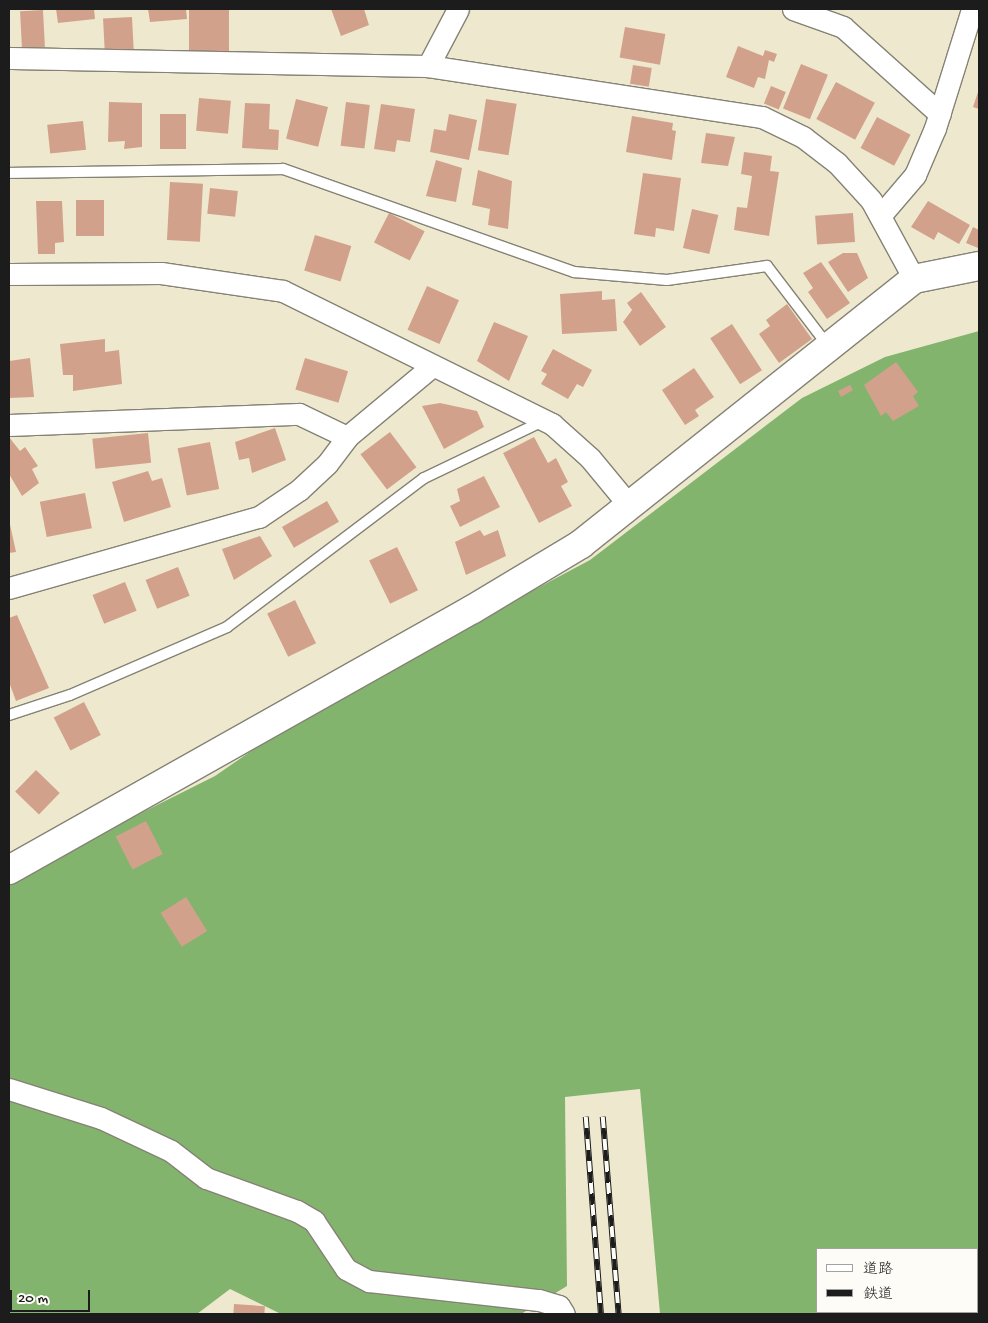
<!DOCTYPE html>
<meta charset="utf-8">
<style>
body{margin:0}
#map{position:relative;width:988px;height:1323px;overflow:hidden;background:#eee9ce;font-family:"Gochi Hand","Klee One",sans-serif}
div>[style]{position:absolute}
.forest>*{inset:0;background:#83b46e}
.building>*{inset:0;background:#d2a18b;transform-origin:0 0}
.roads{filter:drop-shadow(1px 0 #858275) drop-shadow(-1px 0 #858275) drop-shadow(0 1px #858275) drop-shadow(0 -1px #858275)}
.lane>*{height:10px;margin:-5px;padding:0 5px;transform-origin:5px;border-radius:5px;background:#fff}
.street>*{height:21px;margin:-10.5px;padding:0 10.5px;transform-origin:10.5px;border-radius:10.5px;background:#fff}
.secondary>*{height:28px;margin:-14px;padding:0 14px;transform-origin:14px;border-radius:14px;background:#fff}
.rail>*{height:5.5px;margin-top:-2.75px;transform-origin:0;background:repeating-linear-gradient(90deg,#fdfcf7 0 11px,#1c1c1c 0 22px);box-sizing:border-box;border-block:1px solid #1c1c1c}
span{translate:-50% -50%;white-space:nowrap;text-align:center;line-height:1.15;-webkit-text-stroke:4px #fdfcf7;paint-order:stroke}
.frame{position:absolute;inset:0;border:10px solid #1c1c1c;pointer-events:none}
.legend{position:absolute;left:816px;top:1248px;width:162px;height:65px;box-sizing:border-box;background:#fdfcf7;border:1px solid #a3a29f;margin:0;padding:6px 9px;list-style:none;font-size:15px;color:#1c1c1c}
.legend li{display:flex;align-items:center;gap:10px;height:25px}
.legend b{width:25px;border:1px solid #a3a29f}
.scale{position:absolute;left:10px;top:1290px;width:80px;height:22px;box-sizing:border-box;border:2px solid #1c1c1c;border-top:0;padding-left:6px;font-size:15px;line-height:18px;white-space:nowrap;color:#1c1c1c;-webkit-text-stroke:4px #fdfcf7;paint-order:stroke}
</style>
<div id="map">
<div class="forest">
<i style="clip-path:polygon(979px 331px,979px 1265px,977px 1249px,817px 1249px,817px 1312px,915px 1314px,660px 1314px,640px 1089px,565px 1097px,567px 1286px,521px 1314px,281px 1314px,230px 1289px,197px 1314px,9px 1314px,9px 879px,215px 776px,315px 707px,590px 560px,802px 398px,885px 357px)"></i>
</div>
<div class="building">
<i style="clip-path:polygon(56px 9px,94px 9px,95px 19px,58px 23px)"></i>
<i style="clip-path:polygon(148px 9px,186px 9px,187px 19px,150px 22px)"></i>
<i style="left:189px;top:9px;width:40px;height:44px"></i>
<i style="clip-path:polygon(331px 9px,364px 9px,369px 25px,341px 36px)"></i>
<i style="left:43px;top:10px;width:37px;height:23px;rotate:87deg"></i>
<i style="left:132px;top:17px;width:33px;height:29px;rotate:87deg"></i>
<i style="left:625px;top:27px;width:41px;height:31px;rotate:10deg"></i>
<i style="clip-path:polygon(738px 46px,763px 56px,765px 50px,777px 54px,774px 62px,769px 60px,765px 79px,758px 77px,754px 88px,726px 77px)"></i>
<i style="left:801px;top:64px;width:29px;height:48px;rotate:22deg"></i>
<i style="left:633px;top:65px;width:19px;height:19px;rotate:9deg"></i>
<i style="left:836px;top:82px;width:44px;height:42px;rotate:28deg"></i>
<i style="left:771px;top:86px;width:16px;height:19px;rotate:22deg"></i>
<i style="clip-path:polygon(979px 89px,979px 109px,973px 107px)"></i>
<i style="left:199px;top:98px;width:32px;height:33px;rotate:5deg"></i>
<i style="left:296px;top:99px;width:33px;height:41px;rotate:14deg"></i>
<i style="left:486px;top:99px;width:31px;height:52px;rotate:9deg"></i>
<i style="clip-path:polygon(109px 102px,142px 103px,142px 147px,124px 149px,125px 141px,108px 142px)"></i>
<i style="left:346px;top:102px;width:24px;height:44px;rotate:7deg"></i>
<i style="clip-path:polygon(245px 103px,270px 104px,269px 129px,279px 130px,278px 150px,242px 148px)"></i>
<i style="clip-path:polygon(381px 104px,415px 109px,410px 142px,397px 140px,395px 152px,374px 149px)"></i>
<i style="left:160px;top:114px;width:26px;height:35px"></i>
<i style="clip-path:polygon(449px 114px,477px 120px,469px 160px,430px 152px,434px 129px,446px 131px)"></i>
<i style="clip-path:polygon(632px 116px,673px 123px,672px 130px,676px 131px,672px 160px,626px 152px)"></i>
<i style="left:877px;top:117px;width:38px;height:35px;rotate:28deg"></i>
<i style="left:83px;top:121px;width:29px;height:36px;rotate:84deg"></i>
<i style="clip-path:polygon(706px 133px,735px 137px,728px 166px,701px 163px)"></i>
<i style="clip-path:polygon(744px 152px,772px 156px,770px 171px,779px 172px,769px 236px,734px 230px,737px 207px,747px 208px,752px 176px,741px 174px)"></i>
<i style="clip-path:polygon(436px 160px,462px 168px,456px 202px,426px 196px)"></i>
<i style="clip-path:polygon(478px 170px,512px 181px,508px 229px,488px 225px,490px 209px,472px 205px)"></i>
<i style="clip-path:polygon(643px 173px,681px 178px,674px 231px,656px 228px,655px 237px,634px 234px)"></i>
<i style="left:170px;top:182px;width:33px;height:58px;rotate:3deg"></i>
<i style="left:210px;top:188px;width:28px;height:26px;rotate:6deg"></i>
<i style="left:76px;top:200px;width:28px;height:36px"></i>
<i style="clip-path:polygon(36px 201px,62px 201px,64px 242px,55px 243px,55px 254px,38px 254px)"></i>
<i style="clip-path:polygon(928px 201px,970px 225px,959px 244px,938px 232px,934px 240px,911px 227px)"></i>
<i style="left:692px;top:209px;width:27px;height:40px;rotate:13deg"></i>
<i style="left:389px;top:213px;width:40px;height:33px;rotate:27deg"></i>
<i style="left:853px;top:213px;width:29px;height:38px;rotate:86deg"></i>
<i style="clip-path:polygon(973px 227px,979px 230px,978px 248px,966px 243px)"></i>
<i style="left:315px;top:235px;width:38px;height:37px;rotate:17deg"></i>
<i style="clip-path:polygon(843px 253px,857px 253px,868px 278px,848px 292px,828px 262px)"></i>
<i style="clip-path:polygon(821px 262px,850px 303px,827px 319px,808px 292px,813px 288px,803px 273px)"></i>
<i style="left:427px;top:286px;width:35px;height:48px;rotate:24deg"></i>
<i style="clip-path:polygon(602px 291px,602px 300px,615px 299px,617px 331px,562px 334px,560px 294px)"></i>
<i style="clip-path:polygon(641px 292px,666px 327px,640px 346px,623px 322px,632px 310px,627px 303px)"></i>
<i style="clip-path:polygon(787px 304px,812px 339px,779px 363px,759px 334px,770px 326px,766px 320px)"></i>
<i style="clip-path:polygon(494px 322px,528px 336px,509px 381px,477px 361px)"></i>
<i style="left:732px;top:324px;width:55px;height:26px;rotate:57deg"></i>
<i style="clip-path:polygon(105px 339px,105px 352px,119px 350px,122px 384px,73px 391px,73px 375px,63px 375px,60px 344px)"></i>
<i style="clip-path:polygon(553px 349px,592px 370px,583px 387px,577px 384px,568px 399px,541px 384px,547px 374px,541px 371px)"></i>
<i style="clip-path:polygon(30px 358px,34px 397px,9px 398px,9px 361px)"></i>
<i style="left:305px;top:358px;width:45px;height:33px;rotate:17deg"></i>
<i style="clip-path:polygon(896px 362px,918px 392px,913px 396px,919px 406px,893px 421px,886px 412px,881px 416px,864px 385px)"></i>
<i style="clip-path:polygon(694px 368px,714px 397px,695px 410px,699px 416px,685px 425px,662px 390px)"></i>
<i style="clip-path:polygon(850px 385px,853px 390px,841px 397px,838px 391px)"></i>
<i style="clip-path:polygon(440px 403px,477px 411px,484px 427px,444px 449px,422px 406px)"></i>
<i style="clip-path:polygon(275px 428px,286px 460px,252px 473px,249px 458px,239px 460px,235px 442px)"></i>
<i style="left:390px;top:432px;width:44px;height:37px;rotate:53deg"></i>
<i style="left:148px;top:433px;width:30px;height:56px;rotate:84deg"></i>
<i style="clip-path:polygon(9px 437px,20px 451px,25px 447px,38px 466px,32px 469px,39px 483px,22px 496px,9px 474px)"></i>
<i style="clip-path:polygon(534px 437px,548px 463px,556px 458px,568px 482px,561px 486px,572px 506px,539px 523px,503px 453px)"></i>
<i style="left:210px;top:442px;width:48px;height:33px;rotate:79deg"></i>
<i style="clip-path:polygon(148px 471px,152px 481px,162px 478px,171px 507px,124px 522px,112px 482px)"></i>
<i style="clip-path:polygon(484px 476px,500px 507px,460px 527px,450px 506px,460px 501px,457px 489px)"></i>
<i style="left:85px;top:493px;width:36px;height:46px;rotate:79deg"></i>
<i style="left:327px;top:501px;width:24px;height:52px;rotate:60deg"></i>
<i style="clip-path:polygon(9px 520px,16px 552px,9px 553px)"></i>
<i style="clip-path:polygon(480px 530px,484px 536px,498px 530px,506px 556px,466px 575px,455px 542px)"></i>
<i style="clip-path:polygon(260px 536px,272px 556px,234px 580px,222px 549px)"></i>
<i style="left:397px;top:547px;width:48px;height:31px;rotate:64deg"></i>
<i style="left:178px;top:567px;width:31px;height:35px;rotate:68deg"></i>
<i style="left:125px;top:582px;width:31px;height:35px;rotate:68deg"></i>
<i style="left:295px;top:600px;width:48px;height:31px;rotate:64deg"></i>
<i style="clip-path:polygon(17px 615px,49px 688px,16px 701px,9px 682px,9px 618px)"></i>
<i style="left:84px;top:702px;width:37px;height:34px;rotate:63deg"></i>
<i style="left:36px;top:770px;width:33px;height:30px;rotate:44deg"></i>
<i style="left:146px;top:821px;width:37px;height:34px;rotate:63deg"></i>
<i style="left:186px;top:897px;width:40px;height:30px;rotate:58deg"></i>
<i style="left:234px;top:1304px;width:31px;height:9px;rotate:4deg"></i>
</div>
<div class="roads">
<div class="lane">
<i style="left:9px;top:173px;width:274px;rotate:-0.8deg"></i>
<i style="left:283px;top:169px;width:309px;rotate:19.5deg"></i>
<i style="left:574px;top:272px;width:93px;rotate:4.9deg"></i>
<i style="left:667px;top:280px;width:101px;rotate:-8deg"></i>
<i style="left:767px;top:266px;width:102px;rotate:52.6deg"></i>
<i style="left:9px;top:715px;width:64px;rotate:-18.2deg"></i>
<i style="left:70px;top:695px;width:171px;rotate:-23.4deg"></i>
<i style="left:227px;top:627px;width:247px;rotate:-37.1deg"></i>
<i style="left:424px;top:478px;width:134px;rotate:-25.6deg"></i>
</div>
<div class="street">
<i style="left:793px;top:9px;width:53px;rotate:19.8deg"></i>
<i style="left:843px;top:27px;width:130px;rotate:41.9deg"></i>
<i style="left:9px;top:58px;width:419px;rotate:1.1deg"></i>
<i style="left:428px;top:66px;width:338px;rotate:8.7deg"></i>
<i style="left:762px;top:117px;width:46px;rotate:26deg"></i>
<i style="left:803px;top:137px;width:43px;rotate:37.4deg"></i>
<i style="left:837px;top:163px;width:50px;rotate:47.4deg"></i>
<i style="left:871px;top:200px;width:90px;rotate:61.4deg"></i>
<i style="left:428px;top:66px;width:64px;rotate:-62.2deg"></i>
<i style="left:880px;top:216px;width:54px;rotate:-49.5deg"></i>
<i style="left:915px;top:175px;width:51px;rotate:-66.9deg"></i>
<i style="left:935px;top:128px;width:125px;rotate:-72.7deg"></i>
<i style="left:9px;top:274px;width:152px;rotate:-0.4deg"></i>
<i style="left:161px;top:273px;width:123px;rotate:8.4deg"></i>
<i style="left:283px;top:291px;width:300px;rotate:26.3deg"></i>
<i style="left:552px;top:424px;width:51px;rotate:41.8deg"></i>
<i style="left:590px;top:458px;width:60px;rotate:50.4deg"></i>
<i style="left:9px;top:425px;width:290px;rotate:-2.2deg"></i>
<i style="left:299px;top:414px;width:53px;rotate:25.6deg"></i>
<i style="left:9px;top:588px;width:260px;rotate:-15.9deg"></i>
<i style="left:259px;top:517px;width:48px;rotate:-34deg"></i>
<i style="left:299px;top:490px;width:38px;rotate:-43deg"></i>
<i style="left:327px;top:464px;width:34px;rotate:-53deg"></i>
<i style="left:347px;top:437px;width:109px;rotate:-39.8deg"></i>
<i style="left:9px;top:1089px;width:96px;rotate:17.5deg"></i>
<i style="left:101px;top:1118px;width:77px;rotate:25.2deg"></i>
<i style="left:171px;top:1151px;width:44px;rotate:37.6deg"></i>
<i style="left:206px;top:1178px;width:97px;rotate:19.9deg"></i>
<i style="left:297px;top:1211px;width:20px;rotate:30deg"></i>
<i style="left:314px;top:1221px;width:58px;rotate:56.3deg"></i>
<i style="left:346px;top:1269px;width:26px;rotate:28deg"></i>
<i style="left:369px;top:1281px;width:171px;rotate:6.4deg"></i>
<i style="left:539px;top:1300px;width:21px;rotate:17deg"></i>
<i style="left:559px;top:1306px;width:9px;rotate:58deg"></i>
</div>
<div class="secondary">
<i style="left:9px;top:870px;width:532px;rotate:-29.36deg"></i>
<i style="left:473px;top:609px;width:126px;rotate:-31deg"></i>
<i style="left:581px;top:544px;width:426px;rotate:-38.5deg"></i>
<i style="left:914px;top:279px;width:66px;rotate:-11.3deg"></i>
</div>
</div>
<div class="rail">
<i style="left:586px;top:1117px;width:198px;rotate:85.6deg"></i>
<i style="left:603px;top:1117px;width:198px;rotate:85.4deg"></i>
</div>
<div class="frame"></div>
<ul class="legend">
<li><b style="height:6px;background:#fff"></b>道路</li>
<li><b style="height:6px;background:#1c1c1c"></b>鉄道</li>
</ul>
<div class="scale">20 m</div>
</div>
